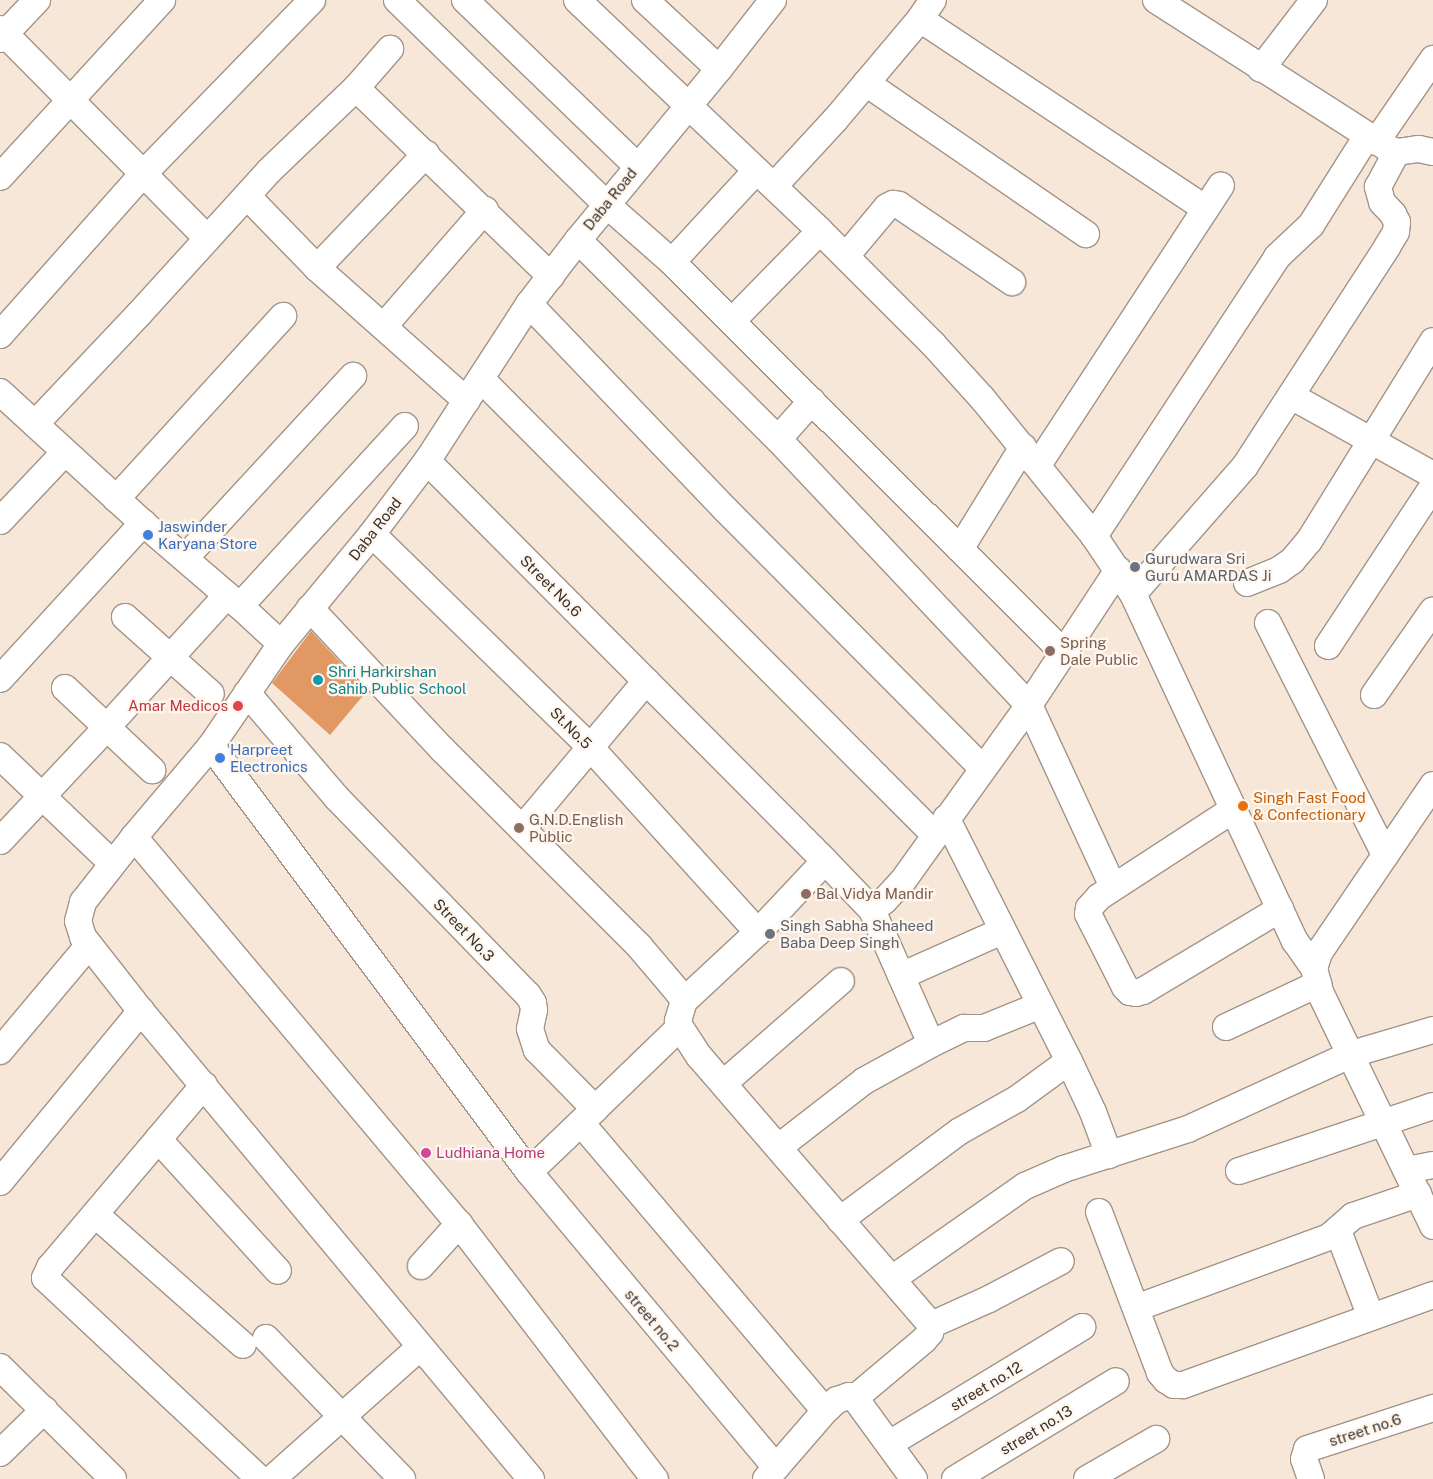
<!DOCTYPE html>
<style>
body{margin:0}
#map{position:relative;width:1433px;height:1479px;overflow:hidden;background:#f7e7d8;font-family:"Public Sans",sans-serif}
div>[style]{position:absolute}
.building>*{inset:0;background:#e19862}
.roads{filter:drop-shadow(1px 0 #a39487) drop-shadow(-1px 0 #a39487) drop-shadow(0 1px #a39487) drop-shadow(0 -1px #a39487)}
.minor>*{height:26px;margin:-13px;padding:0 13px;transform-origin:13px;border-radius:13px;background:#fff}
.dots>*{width:14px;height:14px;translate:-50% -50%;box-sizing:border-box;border:2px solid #fff6ed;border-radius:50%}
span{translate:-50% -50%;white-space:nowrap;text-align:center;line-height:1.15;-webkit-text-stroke:4.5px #fff6ed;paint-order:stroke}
.street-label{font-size:15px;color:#38322c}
.shop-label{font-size:15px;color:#366cbe}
.left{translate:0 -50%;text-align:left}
.worship-label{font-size:15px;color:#5b616d}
.education-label{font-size:15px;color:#785e54}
.culture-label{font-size:15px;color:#0d838f}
.health-label{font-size:15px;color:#be3a42}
.right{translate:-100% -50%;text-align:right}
.food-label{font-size:15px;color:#c56008}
.hotel-label{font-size:15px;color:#b23c85}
</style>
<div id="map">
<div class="building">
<i style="clip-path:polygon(311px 631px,367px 691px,330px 735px,272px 683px)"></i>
</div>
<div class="roads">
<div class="minor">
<i style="left:397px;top:0;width:292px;rotate:44.3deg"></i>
<i style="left:606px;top:204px;width:88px;rotate:41.3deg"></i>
<i style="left:672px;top:262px;width:554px;rotate:44.93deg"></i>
<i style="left:465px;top:0;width:239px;rotate:44deg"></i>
<i style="left:577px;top:0;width:335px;rotate:43.5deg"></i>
<i style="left:820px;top:231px;width:160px;rotate:45deg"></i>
<i style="left:933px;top:344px;width:73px;rotate:47.8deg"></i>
<i style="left:982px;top:398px;width:178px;rotate:50.9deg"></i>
<i style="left:1094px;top:536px;width:70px;rotate:56.1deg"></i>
<i style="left:1133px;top:594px;width:383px;rotate:65deg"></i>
<i style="left:1295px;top:941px;width:33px;rotate:55deg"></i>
<i style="left:645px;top:0;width:101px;rotate:43deg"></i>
<i style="left:773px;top:0;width:88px;rotate:128deg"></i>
<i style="left:719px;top:69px;width:222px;rotate:129.5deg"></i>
<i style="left:578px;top:240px;width:81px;rotate:127.4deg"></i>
<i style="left:529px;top:304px;width:187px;rotate:123deg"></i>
<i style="left:427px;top:461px;width:91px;rotate:127deg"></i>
<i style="left:372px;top:534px;width:143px;rotate:129.6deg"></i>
<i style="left:281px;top:644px;width:124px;rotate:124.5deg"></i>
<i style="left:211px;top:746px;width:532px;rotate:53.26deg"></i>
<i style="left:529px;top:1172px;width:385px;rotate:50.1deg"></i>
<i style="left:1156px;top:0;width:274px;rotate:32.6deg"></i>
<i style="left:1387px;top:148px;width:11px;rotate:22deg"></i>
<i style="left:1397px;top:152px;width:22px;rotate:-8deg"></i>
<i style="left:1419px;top:149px;width:14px;rotate:12deg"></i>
<i style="left:920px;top:19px;width:343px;rotate:33.6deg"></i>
<i style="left:0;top:29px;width:294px;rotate:45.3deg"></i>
<i style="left:0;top:39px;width:54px;rotate:-46.5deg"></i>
<i style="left:1261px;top:69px;width:87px;rotate:-52.5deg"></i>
<i style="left:866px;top:83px;width:267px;rotate:34.5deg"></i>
<i style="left:356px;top:88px;width:271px;rotate:44deg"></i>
<i style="left:1376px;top:142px;width:101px;rotate:-55.5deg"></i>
<i style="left:0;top:177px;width:240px;rotate:-47.5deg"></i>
<i style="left:774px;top:186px;width:90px;rotate:-47.3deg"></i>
<i style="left:835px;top:120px;width:132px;rotate:-49.9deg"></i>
<i style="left:920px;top:19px;width:23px;rotate:-56deg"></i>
<i style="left:247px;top:196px;width:100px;rotate:45.8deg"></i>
<i style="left:317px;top:268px;width:200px;rotate:41.6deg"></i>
<i style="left:578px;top:240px;width:282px;rotate:44.9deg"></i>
<i style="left:778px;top:439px;width:366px;rotate:46.7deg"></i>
<i style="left:1029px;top:705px;width:200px;rotate:65.2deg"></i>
<i style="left:846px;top:256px;width:64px;rotate:-50.1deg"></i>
<i style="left:887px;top:207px;width:7px;rotate:-27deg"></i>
<i style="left:893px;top:204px;width:6px;rotate:9deg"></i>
<i style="left:899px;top:205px;width:137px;rotate:34.3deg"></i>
<i style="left:672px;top:262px;width:124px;rotate:-47.3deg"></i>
<i style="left:317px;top:268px;width:158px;rotate:-46.3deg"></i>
<i style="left:529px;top:304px;width:284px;rotate:46.3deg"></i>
<i style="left:725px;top:509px;width:366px;rotate:45.2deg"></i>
<i style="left:732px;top:321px;width:126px;rotate:-45.6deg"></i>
<i style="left:384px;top:326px;width:154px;rotate:-49deg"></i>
<i style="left:0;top:335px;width:217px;rotate:-48.4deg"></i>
<i style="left:144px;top:173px;width:241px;rotate:-45.8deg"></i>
<i style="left:481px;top:379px;width:643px;rotate:45.13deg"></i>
<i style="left:0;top:392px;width:194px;rotate:42.5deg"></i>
<i style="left:143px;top:523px;width:128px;rotate:40.6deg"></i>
<i style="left:240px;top:606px;width:56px;rotate:42.8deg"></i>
<i style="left:1291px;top:396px;width:162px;rotate:29.1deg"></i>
<i style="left:35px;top:424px;width:151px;rotate:-46.6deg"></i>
<i style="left:139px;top:314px;width:193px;rotate:-47.7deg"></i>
<i style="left:269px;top:171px;width:120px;rotate:-43.7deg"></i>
<i style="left:356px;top:88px;width:52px;rotate:-48.9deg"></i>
<i style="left:778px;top:439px;width:51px;rotate:-48.2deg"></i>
<i style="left:427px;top:461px;width:564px;rotate:45.14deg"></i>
<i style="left:825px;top:861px;width:98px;rotate:133.3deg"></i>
<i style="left:758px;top:932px;width:101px;rotate:137deg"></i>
<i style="left:1038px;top:465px;width:334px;rotate:-56.8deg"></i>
<i style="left:116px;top:499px;width:248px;rotate:-47.6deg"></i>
<i style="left:0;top:521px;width:93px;rotate:-46.7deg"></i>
<i style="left:372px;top:534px;width:305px;rotate:44.3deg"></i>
<i style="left:590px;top:747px;width:250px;rotate:47.8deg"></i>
<i style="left:1094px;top:536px;width:334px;rotate:-56.7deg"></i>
<i style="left:1277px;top:257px;width:47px;rotate:-43.3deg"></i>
<i style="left:1311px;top:225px;width:105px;rotate:-57.8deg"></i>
<i style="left:960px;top:549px;width:120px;rotate:-58.3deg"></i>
<i style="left:185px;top:558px;width:248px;rotate:-47.3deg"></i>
<i style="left:1247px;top:583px;width:35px;rotate:-22deg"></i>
<i style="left:1279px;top:570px;width:16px;rotate:-35deg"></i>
<i style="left:1292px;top:561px;width:26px;rotate:-50deg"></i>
<i style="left:1309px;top:541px;width:235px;rotate:-58.2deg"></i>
<i style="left:1133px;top:594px;width:170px;rotate:-48.8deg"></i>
<i style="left:1245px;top:466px;width:261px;rotate:-57deg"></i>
<i style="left:1387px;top:247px;width:17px;rotate:-59deg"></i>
<i style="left:1396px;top:232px;width:10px;rotate:-84deg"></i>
<i style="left:1397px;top:222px;width:9px;rotate:-117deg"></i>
<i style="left:1393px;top:214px;width:16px;rotate:-133deg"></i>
<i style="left:1382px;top:202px;width:16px;rotate:-105deg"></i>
<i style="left:1378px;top:187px;width:40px;rotate:-62deg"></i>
<i style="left:240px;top:606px;width:244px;rotate:-47.5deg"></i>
<i style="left:310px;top:608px;width:195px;rotate:46.9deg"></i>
<i style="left:443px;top:750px;width:277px;rotate:45deg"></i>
<i style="left:639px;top:946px;width:60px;rotate:49.7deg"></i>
<i style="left:678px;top:992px;width:11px;rotate:56deg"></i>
<i style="left:684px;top:1001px;width:21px;rotate:107deg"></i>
<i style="left:678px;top:1021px;width:6px;rotate:72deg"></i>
<i style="left:680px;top:1027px;width:35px;rotate:57deg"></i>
<i style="left:699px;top:1056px;width:355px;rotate:49.2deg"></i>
<i style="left:931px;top:1325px;width:8px;rotate:97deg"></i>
<i style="left:930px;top:1333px;width:9px;rotate:131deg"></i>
<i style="left:924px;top:1340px;width:90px;rotate:140deg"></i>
<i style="left:125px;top:617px;width:115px;rotate:41.8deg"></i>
<i style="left:1268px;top:623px;width:260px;rotate:63.2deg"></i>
<i style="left:1328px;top:646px;width:191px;rotate:-56.7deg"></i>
<i style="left:0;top:679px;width:212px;rotate:-47.5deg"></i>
<i style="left:65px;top:688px;width:120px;rotate:43.3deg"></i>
<i style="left:247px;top:693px;width:138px;rotate:49.4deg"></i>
<i style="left:337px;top:798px;width:274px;rotate:45.9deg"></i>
<i style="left:528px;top:995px;width:9px;rotate:58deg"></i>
<i style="left:533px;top:1003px;width:7px;rotate:82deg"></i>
<i style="left:534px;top:1010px;width:19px;rotate:102deg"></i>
<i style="left:530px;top:1029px;width:22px;rotate:72deg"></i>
<i style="left:537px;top:1050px;width:83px;rotate:45.5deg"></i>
<i style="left:595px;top:1109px;width:91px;rotate:136.3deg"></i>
<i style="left:1374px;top:695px;width:103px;rotate:-55.2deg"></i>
<i style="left:0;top:756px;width:155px;rotate:43.7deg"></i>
<i style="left:1433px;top:785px;width:203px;rotate:124.2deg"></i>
<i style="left:1319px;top:953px;width:16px;rotate:108deg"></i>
<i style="left:1314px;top:968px;width:25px;rotate:76deg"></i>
<i style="left:1320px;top:992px;width:260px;rotate:64.2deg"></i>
<i style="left:1234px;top:809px;width:161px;rotate:146.9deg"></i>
<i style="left:1099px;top:897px;width:15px;rotate:132deg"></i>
<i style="left:1089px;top:908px;width:6px;rotate:99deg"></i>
<i style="left:1088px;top:914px;width:82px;rotate:63.1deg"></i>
<i style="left:1125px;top:987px;width:7px;rotate:45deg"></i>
<i style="left:1130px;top:992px;width:6px;rotate:9deg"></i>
<i style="left:1136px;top:993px;width:7px;rotate:-16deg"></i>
<i style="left:1143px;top:991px;width:160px;rotate:-30.9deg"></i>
<i style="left:522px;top:829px;width:193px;rotate:-50deg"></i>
<i style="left:134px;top:837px;width:119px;rotate:-49.8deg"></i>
<i style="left:0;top:841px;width:156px;rotate:-46.8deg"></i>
<i style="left:107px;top:727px;width:178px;rotate:-47.7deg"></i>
<i style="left:825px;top:861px;width:68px;rotate:46.2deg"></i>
<i style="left:872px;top:910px;width:15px;rotate:-37deg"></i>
<i style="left:884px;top:901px;width:26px;rotate:-47deg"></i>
<i style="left:902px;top:882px;width:218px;rotate:-54.3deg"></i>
<i style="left:1029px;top:705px;width:162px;rotate:-56.6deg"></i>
<i style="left:872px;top:910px;width:146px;rotate:66.2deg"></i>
<i style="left:901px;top:976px;width:111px;rotate:-24deg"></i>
<i style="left:1226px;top:1027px;width:102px;rotate:-25.1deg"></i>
<i style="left:0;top:1051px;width:138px;rotate:-50deg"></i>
<i style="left:1069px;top:1061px;width:56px;rotate:64.8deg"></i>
<i style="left:1093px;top:1112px;width:46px;rotate:69.6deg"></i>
<i style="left:724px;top:1083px;width:155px;rotate:-41.1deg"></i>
<i style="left:204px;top:1085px;width:238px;rotate:130.2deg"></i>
<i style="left:50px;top:1267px;width:12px;rotate:114deg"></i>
<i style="left:45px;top:1278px;width:294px;rotate:43.1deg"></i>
<i style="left:595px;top:1109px;width:118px;rotate:-44deg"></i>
<i style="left:581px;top:1123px;width:377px;rotate:49.7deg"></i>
<i style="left:158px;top:1139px;width:178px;rotate:47.7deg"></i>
<i style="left:779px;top:1147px;width:108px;rotate:-37.8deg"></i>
<i style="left:864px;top:1081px;width:77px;rotate:-28.9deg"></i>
<i style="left:931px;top:1044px;width:37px;rotate:-26deg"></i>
<i style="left:964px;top:1028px;width:20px"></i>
<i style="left:984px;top:1028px;width:61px;rotate:-22deg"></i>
<i style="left:1407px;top:1170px;width:26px;rotate:-11deg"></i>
<i style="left:1239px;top:1171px;width:205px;rotate:-18.5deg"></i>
<i style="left:0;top:1182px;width:222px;rotate:-50.5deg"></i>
<i style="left:1099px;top:1212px;width:172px;rotate:69.2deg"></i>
<i style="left:1160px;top:1373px;width:9px;rotate:49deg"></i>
<i style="left:1166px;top:1380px;width:9px;rotate:32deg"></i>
<i style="left:1174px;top:1385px;width:9px"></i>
<i style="left:1183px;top:1385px;width:266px;rotate:-19.8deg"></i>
<i style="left:96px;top:1215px;width:196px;rotate:41.5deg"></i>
<i style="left:840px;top:1220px;width:149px;rotate:-36.6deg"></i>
<i style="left:960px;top:1131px;width:65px;rotate:-29.3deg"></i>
<i style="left:1017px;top:1099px;width:64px;rotate:-36.2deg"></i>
<i style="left:1069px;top:1061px;width:272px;rotate:-116.8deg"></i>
<i style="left:1338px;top:1231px;width:92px;rotate:69deg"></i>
<i style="left:421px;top:1266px;width:57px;rotate:-47.9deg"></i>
<i style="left:892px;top:1279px;width:162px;rotate:-35deg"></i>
<i style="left:1025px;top:1186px;width:43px;rotate:-23.6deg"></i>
<i style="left:1064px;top:1169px;width:130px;rotate:-17.9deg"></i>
<i style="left:1188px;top:1129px;width:180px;rotate:-24.6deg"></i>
<i style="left:1352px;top:1054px;width:84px;rotate:-16.5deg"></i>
<i style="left:1136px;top:1308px;width:206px;rotate:-20.2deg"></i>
<i style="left:1329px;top:1237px;width:32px;rotate:-41deg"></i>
<i style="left:1353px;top:1216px;width:69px;rotate:-18.7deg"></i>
<i style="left:931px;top:1325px;width:64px;rotate:-24.1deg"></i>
<i style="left:989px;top:1299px;width:81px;rotate:-27.8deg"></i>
<i style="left:266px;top:1338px;width:196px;rotate:46deg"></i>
<i style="left:0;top:1367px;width:159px;rotate:44.7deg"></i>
<i style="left:889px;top:1444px;width:226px;rotate:-31.2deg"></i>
<i style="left:0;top:1453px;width:62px;rotate:-44.3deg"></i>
<i style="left:272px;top:1479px;width:198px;rotate:-41.7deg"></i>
<i style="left:531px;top:1479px;width:609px;rotate:-129.81deg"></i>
<i style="left:141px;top:1011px;width:94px;rotate:-128.1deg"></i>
<i style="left:83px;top:937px;width:17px;rotate:-107deg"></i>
<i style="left:78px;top:921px;width:20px;rotate:-75deg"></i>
<i style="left:83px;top:902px;width:83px;rotate:-51.9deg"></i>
<i style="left:134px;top:837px;width:505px;rotate:49.98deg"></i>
<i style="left:459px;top:1224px;width:322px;rotate:52.5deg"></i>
<i style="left:766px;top:1479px;width:90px;rotate:-49.1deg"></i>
<i style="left:825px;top:1411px;width:16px;rotate:-43deg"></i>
<i style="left:837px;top:1400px;width:13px;rotate:-18deg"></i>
<i style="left:849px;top:1396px;width:6px;rotate:18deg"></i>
<i style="left:855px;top:1398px;width:100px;rotate:53.9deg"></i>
<i style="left:955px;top:1479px;width:188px;rotate:-31.3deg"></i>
<i style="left:1087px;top:1479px;width:80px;rotate:-30.1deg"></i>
<i style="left:1311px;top:1479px;width:21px;rotate:-109deg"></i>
<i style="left:1304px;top:1459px;width:10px;rotate:-73deg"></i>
<i style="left:1307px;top:1449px;width:133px;rotate:-18deg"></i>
</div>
</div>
<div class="dots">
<i style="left:148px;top:535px;background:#3f7fe0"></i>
<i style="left:1135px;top:567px;background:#6b7280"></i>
<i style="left:1050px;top:651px;background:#8d6e63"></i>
<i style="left:318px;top:680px;background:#0f9aa8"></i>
<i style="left:238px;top:706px;background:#e0444e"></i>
<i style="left:220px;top:758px;background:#3f7fe0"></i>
<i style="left:1243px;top:806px;background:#e8710a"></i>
<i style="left:519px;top:828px;background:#8d6e63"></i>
<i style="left:806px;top:894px;background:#8d6e63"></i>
<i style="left:770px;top:934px;background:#6b7280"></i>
<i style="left:426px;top:1153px;background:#d1479c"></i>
</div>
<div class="street-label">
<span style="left:610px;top:199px;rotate:-51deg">Daba Road</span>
<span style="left:375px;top:529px;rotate:-52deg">Daba Road</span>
<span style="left:551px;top:586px;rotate:45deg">Street No.6</span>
<span style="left:571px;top:728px;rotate:45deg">St.No.5</span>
<span style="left:464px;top:930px;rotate:46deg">Street No.3</span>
<span style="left:652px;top:1320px;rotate:50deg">street no.2</span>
<span style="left:986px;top:1386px;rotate:-31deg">street no.12</span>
<span style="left:1036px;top:1430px;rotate:-31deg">street no.13</span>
<span style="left:1365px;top:1430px;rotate:-18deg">street no.6</span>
</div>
<div class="shop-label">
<span class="left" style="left:158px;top:535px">Jaswinder<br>Karyana Store</span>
<span class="left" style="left:230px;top:758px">Harpreet<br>Electronics</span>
</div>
<div class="worship-label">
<span class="left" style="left:1145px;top:567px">Gurudwara Sri<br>Guru AMARDAS Ji</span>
<span class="left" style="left:780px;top:934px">Singh Sabha Shaheed<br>Baba Deep Singh</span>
</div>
<div class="education-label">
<span class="left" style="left:1060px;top:651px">Spring<br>Dale Public</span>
<span class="left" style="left:529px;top:828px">G.N.D.English<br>Public</span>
<span class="left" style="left:816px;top:894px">Bal Vidya Mandir</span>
</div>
<div class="culture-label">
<span class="left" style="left:328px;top:680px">Shri Harkirshan<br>Sahib Public School</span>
</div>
<div class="health-label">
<span class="right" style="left:228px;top:706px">Amar Medicos</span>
</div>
<div class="food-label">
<span class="left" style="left:1253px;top:806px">Singh Fast Food<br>&amp; Confectionary</span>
</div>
<div class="hotel-label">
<span class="left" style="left:436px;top:1153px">Ludhiana Home</span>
</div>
</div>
